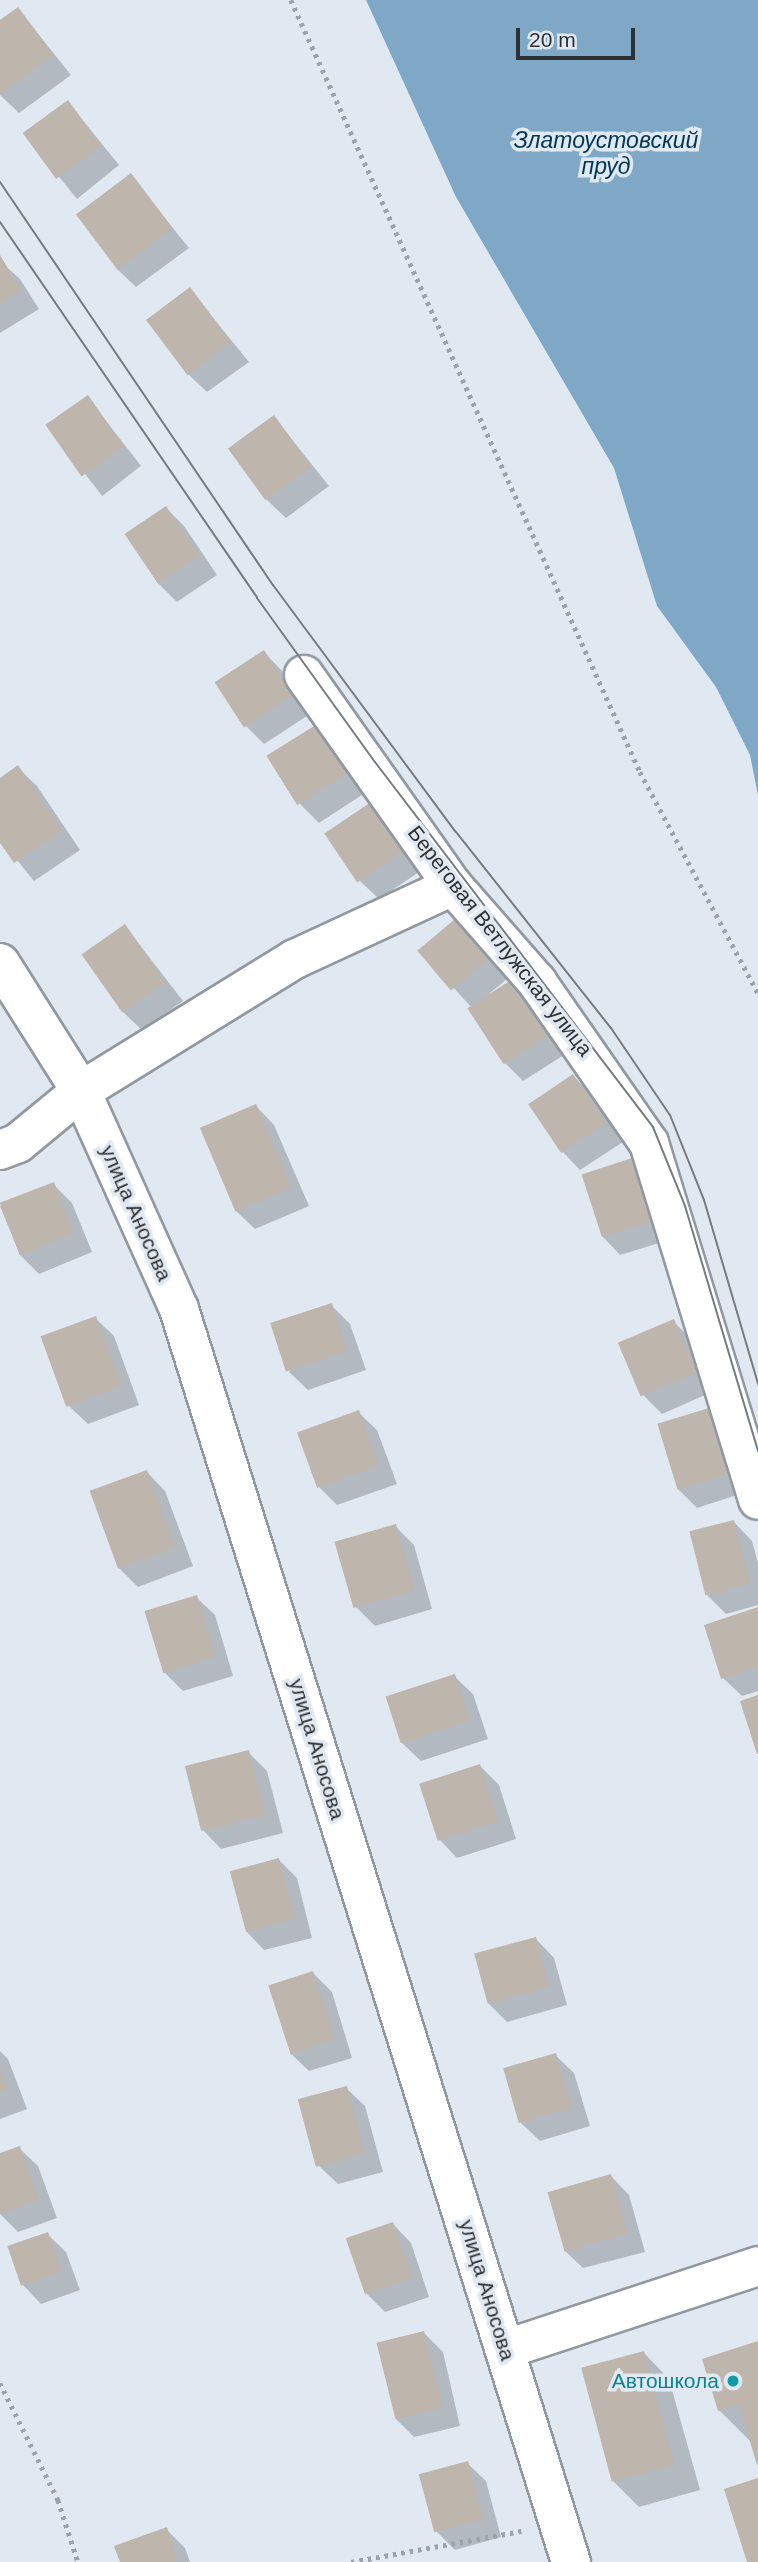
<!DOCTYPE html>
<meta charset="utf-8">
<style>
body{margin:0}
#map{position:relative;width:758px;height:2562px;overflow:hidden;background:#e0e8f1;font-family:Helvetica,sans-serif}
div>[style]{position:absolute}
.water>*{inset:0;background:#7fa8c6}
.shadow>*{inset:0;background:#0003;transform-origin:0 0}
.building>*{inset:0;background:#beb5ad;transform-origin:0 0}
.path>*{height:4.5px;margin-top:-2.25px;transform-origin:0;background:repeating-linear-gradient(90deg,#9ca2a9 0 3.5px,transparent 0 8.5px)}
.roads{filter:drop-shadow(2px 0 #9198a0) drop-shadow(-2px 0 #9198a0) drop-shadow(0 2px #9198a0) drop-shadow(0 -2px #9198a0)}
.minor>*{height:38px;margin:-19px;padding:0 19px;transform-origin:19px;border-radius:19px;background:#fff}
.major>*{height:38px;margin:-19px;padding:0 19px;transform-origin:19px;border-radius:19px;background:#fff}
.tram>*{height:2px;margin:-1px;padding:0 1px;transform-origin:1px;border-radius:1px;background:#767b80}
.dots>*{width:19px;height:19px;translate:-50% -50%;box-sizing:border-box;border:4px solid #e0e8f1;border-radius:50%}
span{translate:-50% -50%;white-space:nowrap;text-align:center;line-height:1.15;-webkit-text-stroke:7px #e0e8f1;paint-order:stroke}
.street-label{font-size:21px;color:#2e3134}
.culture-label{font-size:21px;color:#0d838f}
.right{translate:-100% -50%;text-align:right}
.water-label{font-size:23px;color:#013755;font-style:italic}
.scale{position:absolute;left:516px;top:28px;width:119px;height:32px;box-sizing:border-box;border:4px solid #2e3134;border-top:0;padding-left:9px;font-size:21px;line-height:24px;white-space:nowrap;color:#2e3134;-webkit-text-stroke:5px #e0e8f1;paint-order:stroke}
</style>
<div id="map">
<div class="water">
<i style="clip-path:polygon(366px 0,758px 0,758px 795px,750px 755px,716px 687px,657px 606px,614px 468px,456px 197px)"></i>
</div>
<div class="shadow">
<i style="clip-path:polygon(18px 9px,71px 75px,19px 113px,0 95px,0 22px)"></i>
<i style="left:68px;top:102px;width:81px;height:54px;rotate:51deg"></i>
<i style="clip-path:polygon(130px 175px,189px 248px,136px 287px,117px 269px)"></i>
<i style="clip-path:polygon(0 261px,20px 279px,39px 309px,0 333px)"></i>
<i style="clip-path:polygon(190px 290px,249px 362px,207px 392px,188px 374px)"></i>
<i style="left:88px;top:398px;width:86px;height:49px;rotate:52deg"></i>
<i style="clip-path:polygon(274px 417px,329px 486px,286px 518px,267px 500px)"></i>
<i style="clip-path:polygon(166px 508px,184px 526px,217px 575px,177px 602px,158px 583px,126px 534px)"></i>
<i style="clip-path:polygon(264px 652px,282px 671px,310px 714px,264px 744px,245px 725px)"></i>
<i style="clip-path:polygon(318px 725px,368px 791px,319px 823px,300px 804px,269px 757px)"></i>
<i style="clip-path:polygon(18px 768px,37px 786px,80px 850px,34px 881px,0 839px,0 780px)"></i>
<i style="clip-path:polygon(374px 802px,425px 868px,379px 899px,360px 881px)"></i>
<i style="clip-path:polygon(461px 916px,513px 974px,489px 994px,510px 983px,529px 1001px,564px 1055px,523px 1081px,505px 1063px,472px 1008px,420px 951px)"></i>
<i style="clip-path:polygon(125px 926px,183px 1001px,142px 1030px,123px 1012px)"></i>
<i style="clip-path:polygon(573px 1076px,592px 1095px,623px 1142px,580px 1170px,562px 1151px,531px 1104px)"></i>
<i style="clip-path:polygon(256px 1106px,274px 1125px,309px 1206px,255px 1229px,236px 1211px)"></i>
<i style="clip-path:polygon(632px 1160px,650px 1179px,669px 1240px,620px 1255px,602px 1236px)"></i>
<i style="clip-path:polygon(53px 1184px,72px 1203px,92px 1252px,39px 1274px,20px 1255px,0 1206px)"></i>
<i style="clip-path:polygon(331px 1305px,350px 1324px,366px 1370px,308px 1390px,289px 1372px)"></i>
<i style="clip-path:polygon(95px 1318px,114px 1336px,139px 1405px,88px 1424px,69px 1406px)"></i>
<i style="clip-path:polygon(673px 1321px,692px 1340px,714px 1391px,662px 1414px,643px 1395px,620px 1344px)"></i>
<i style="clip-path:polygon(708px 1410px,727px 1428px,746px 1492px,697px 1508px,678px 1489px)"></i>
<i style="clip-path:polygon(358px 1412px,377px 1430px,397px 1484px,337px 1505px,319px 1487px)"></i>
<i style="clip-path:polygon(147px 1472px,165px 1491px,193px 1566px,138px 1587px,119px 1568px)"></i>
<i style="clip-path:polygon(734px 1522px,752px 1541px,758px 1563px,758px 1605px,726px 1614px,707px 1595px)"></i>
<i style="clip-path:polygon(395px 1526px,414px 1545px,432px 1609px,375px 1626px,356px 1607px)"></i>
<i style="clip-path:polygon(196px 1597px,215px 1615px,233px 1676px,183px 1691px,164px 1672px)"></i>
<i style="clip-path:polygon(758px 1609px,758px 1691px,742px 1696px,723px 1678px)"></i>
<i style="clip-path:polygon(454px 1676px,473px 1694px,488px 1739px,421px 1761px,402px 1743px)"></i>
<i style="clip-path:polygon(248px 1752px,267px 1771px,283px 1833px,221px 1849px,203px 1830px)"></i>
<i style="clip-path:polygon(480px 1766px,499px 1785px,516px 1839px,457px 1858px,439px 1839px)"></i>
<i style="clip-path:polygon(279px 1860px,297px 1878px,312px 1938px,264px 1950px,246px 1931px)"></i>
<i style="clip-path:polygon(536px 1939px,554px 1958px,567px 2005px,507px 2022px,488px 2003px)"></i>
<i style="clip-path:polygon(313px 1973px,332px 1992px,352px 2058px,309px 2071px,290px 2053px)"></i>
<i style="clip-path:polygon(0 2051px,8px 2059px,27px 2109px,0 2119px)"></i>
<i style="clip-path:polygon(555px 2055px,574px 2073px,590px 2126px,540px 2141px,521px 2123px)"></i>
<i style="clip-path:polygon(346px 2088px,365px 2106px,383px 2172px,338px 2184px,319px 2166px,301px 2100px)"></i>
<i style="clip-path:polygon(19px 2148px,38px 2166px,57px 2218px,18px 2232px,0 2214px,0 2155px)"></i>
<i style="clip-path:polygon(611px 2176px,629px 2195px,645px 2252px,583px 2268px,564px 2250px)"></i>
<i style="clip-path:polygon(393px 2224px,411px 2243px,429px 2297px,385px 2312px,366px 2293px)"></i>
<i style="clip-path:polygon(47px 2234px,66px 2252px,80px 2290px,41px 2304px,23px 2285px,9px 2247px)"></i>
<i style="clip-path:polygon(424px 2333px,443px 2352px,460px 2426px,414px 2437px,396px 2419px)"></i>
<i style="clip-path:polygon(758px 2343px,758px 2461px,750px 2441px,719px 2410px)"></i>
<i style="clip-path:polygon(644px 2353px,669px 2379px,700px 2490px,639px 2507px,613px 2481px)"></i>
<i style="clip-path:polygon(467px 2463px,486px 2481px,501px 2537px,455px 2550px,436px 2531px)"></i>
<i style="clip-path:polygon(166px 2529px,185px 2548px,190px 2562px,122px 2562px)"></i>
</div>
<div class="building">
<i style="clip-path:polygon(18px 7px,54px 55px,0 95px,0 20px)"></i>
<i style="left:68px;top:100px;width:57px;height:56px;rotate:54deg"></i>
<i style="left:131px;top:173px;width:69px;height:69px;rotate:53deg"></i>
<i style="clip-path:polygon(0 255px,21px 290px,0 304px)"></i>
<i style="left:190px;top:287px;width:69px;height:55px;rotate:53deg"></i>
<i style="left:88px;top:395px;width:63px;height:52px;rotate:55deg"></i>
<i style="left:274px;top:415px;width:64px;height:57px;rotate:54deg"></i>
<i style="left:166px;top:506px;width:60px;height:50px;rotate:56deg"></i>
<i style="left:264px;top:650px;width:54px;height:59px;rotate:57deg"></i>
<i style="left:319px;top:723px;width:58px;height:62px;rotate:58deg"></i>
<i style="clip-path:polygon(18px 765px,62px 831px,14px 863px,0 843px,0 778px)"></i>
<i style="left:374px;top:800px;width:59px;height:60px;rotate:56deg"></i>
<i style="left:461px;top:914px;width:52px;height:57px;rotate:50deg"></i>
<i style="left:125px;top:924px;width:71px;height:53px;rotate:55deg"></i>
<i style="left:511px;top:980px;width:67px;height:52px;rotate:57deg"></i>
<i style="left:573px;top:1074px;width:59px;height:54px;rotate:56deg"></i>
<i style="left:256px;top:1104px;width:91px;height:61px;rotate:67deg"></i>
<i style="left:632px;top:1158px;width:66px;height:53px;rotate:72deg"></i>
<i style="left:54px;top:1182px;width:56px;height:58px;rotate:69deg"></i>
<i style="left:332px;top:1303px;width:51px;height:65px;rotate:72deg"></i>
<i style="left:96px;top:1316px;width:75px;height:59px;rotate:70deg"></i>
<i style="left:674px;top:1319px;width:58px;height:61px;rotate:67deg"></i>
<i style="left:709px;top:1408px;width:69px;height:54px;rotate:73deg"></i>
<i style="left:359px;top:1410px;width:59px;height:66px;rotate:70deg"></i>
<i style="left:147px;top:1470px;width:83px;height:61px;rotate:70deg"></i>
<i style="left:734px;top:1520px;width:66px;height:46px;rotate:76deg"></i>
<i style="left:396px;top:1524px;width:69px;height:64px;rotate:74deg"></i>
<i style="left:197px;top:1595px;width:65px;height:55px;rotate:73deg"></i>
<i style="clip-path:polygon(758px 1607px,758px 1667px,721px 1679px,704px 1625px)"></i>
<i style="left:455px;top:1674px;width:49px;height:73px;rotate:72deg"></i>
<i style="clip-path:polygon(758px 1695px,758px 1754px,757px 1754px,740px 1701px)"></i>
<i style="left:249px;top:1750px;width:67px;height:66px;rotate:76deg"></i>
<i style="left:480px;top:1764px;width:60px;height:64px;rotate:72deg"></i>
<i style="left:279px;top:1858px;width:63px;height:51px;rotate:75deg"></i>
<i style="left:536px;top:1937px;width:52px;height:64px;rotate:75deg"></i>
<i style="left:313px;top:1971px;width:72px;height:47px;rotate:72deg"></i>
<i style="left:556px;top:2053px;width:57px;height:55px;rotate:74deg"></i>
<i style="clip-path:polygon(0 2066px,9px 2090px,0 2094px)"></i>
<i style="left:347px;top:2086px;width:70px;height:51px;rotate:75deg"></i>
<i style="clip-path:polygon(20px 2146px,39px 2199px,0 2214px,0 2153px)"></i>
<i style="left:611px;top:2174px;width:62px;height:66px;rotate:74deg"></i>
<i style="left:393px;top:2222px;width:59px;height:50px;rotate:71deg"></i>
<i style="left:48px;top:2232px;width:42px;height:43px;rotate:71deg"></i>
<i style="left:424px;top:2331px;width:79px;height:49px;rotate:76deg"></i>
<i style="clip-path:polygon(758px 2341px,758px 2464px,757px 2465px,739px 2404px,718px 2411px,702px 2359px)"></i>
<i style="left:644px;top:2351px;width:118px;height:65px;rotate:75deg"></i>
<i style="left:468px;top:2461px;width:60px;height:51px;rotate:75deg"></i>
<i style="clip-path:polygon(758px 2478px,758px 2562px,747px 2562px,724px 2489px)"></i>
<i style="clip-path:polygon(167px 2527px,178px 2562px,120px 2562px,114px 2546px)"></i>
</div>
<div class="path">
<i style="left:291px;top:0;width:847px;rotate:65.67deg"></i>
<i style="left:640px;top:772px;width:251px;rotate:61.9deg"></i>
<i style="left:0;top:2383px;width:131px;rotate:63.6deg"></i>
<i style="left:58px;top:2500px;width:65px;rotate:72.1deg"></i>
<i style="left:351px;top:2562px;width:173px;rotate:-10.3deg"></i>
</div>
<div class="roads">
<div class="minor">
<i style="left:304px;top:675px;width:258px;rotate:54.8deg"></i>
<i style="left:453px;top:886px;width:128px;rotate:48.8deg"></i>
<i style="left:537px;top:982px;width:196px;rotate:55.2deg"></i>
<i style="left:649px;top:1143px;width:373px;rotate:73deg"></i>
<i style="left:0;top:1150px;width:19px;rotate:-21deg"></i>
<i style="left:18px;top:1143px;width:82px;rotate:-39.5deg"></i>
<i style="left:81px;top:1091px;width:251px;rotate:-31.7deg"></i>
<i style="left:295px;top:959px;width:174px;rotate:-24.8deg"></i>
<i style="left:506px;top:2349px;width:265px;rotate:-18.2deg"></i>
</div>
<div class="major">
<i style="left:0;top:963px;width:151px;rotate:57.7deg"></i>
<i style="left:81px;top:1091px;width:239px;rotate:65.8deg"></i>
<i style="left:179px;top:1309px;width:1313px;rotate:72.63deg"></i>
</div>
</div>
<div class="tram">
<i style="left:0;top:182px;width:487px;rotate:55.9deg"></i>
<i style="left:273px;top:585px;width:307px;rotate:53.5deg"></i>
<i style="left:456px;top:832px;width:250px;rotate:51.7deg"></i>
<i style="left:611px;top:1028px;width:105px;rotate:55.9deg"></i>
<i style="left:670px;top:1115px;width:92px;rotate:68.2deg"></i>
<i style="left:704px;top:1200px;width:192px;rotate:73.6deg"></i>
<i style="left:0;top:222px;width:455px;rotate:55.6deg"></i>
<i style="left:257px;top:598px;width:202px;rotate:54.3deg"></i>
<i style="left:375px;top:762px;width:459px;rotate:52.7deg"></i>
<i style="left:653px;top:1127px;width:85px;rotate:67.9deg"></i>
<i style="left:685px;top:1206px;width:256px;rotate:73.4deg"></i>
</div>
<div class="dots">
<i style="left:733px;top:2381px;background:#0f9aa8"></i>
</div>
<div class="street-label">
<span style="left:500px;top:941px;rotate:52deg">Береговая Ветлужская улица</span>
<span style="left:136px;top:1213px;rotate:66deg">улица Аносова</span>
<span style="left:317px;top:1749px;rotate:73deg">улица Аносова</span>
<span style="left:487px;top:2290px;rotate:73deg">улица Аносова</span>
</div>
<div class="culture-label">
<span class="right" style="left:719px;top:2381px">Автошкола</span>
</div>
<div class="water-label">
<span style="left:606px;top:153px">Златоустовский<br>пруд</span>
</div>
<div class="scale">20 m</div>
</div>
